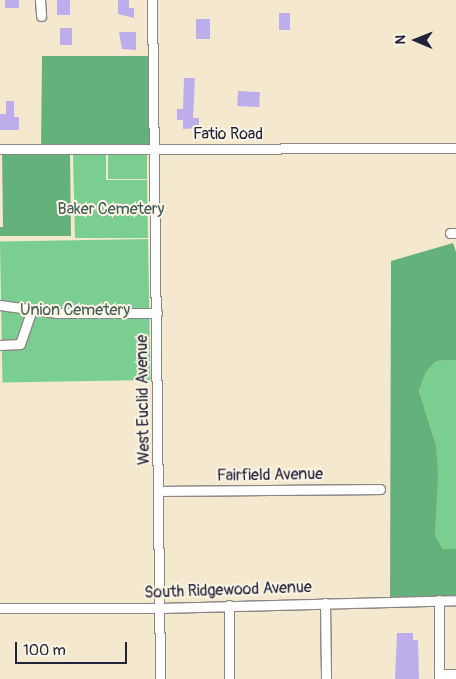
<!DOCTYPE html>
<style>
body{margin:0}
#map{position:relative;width:456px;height:679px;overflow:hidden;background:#f4e9cf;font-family:Pangolin,sans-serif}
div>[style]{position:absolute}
.green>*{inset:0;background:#7bce91;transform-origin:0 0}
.forest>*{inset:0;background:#64b17b}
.building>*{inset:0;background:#bdaeeb;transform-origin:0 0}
.roads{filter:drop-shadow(1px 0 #8b8685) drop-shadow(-1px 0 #8b8685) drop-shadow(0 1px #8b8685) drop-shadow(0 -1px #8b8685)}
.minor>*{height:9px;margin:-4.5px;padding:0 4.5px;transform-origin:4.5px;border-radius:4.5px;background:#fff}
span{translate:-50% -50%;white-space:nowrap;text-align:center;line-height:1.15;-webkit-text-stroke:4px #fcf5e5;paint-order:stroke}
.street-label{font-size:16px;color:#22223b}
.park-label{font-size:16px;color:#415e59}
.north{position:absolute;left:391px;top:15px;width:50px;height:50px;-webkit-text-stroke:4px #fcf5e5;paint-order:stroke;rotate:271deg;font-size:14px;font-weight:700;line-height:20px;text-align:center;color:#22223b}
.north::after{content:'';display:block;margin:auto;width:18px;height:22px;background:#22223b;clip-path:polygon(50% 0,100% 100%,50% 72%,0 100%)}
.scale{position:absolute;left:15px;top:642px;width:112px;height:22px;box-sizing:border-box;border:2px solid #22223b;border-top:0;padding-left:6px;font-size:15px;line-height:18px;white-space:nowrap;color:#22223b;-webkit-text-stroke:4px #fcf5e5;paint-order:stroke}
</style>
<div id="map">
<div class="green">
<i style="clip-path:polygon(106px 154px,106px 180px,147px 180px,148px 238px,75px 238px,73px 155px)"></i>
<i style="left:147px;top:154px;width:25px;height:39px;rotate:90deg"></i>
<i style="left:148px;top:239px;width:141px;height:148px;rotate:89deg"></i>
<i style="clip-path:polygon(456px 360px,456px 549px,443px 549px,435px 535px,436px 445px,419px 391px,426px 372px,436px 361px)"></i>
</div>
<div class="forest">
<i style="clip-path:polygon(42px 56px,149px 56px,150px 152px,70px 153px,71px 236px,0 236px,0 227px,3px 227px,2px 148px,41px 150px)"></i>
<i style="clip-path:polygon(453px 243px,456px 252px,456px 360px,436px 361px,426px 372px,419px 391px,436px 445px,438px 474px,435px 535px,443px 549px,456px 549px,456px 596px,390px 597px,391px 261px)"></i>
</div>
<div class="building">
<i style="left:5px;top:0;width:14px;height:8px"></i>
<i style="left:57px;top:0;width:13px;height:15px"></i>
<i style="clip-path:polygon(118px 0,129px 0,129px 8px,134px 8px,134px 18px,118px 14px)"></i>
<i style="left:279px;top:13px;width:11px;height:17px"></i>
<i style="left:196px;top:19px;width:14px;height:20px"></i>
<i style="left:60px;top:28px;width:12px;height:17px"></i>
<i style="clip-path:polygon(119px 32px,136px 32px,136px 50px,122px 49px)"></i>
<i style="clip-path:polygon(184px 78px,195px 78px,193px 118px,199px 118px,199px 128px,183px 129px,183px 120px,177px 120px,177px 109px,183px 109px)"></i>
<i style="left:238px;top:91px;width:22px;height:15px;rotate:3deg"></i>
<i style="clip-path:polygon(6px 101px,14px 101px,14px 117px,19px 117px,19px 130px,0 130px,0 114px,6px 114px)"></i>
<i style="clip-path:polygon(397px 633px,413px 633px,413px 640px,418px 640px,419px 679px,395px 679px)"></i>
</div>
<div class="roads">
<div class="minor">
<i style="left:40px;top:0;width:16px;rotate:86deg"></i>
<i style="left:152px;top:0;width:679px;rotate:89.32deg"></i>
<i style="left:0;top:149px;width:456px;rotate:-0.1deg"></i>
<i style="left:450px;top:233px;width:6px"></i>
<i style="left:0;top:305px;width:58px;rotate:8deg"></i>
<i style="left:57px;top:313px;width:100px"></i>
<i style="left:0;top:345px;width:20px;rotate:-3deg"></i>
<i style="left:20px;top:344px;width:36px;rotate:-71deg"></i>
<i style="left:159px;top:491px;width:221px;rotate:-0.5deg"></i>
<i style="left:439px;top:600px;width:79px;rotate:90deg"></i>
<i style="left:325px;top:603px;width:76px;rotate:89.2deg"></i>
<i style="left:229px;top:605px;width:74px;rotate:90deg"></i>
<i style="left:0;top:608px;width:160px"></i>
<i style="left:160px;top:608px;width:296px;rotate:-1.5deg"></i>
<i style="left:439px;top:674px;width:17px"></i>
</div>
</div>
<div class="street-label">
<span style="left:228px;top:134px">Fatio Road</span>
<span style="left:143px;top:400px;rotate:-91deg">West Euclid Avenue</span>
<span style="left:270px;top:475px;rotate:-1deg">Fairfield Avenue</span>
<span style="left:228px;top:590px;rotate:-2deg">South Ridgewood Avenue</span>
</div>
<div class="park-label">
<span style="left:111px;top:209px">Baker Cemetery</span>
<span style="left:75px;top:310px">Union Cemetery</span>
</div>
<div class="north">N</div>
<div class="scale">100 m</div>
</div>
